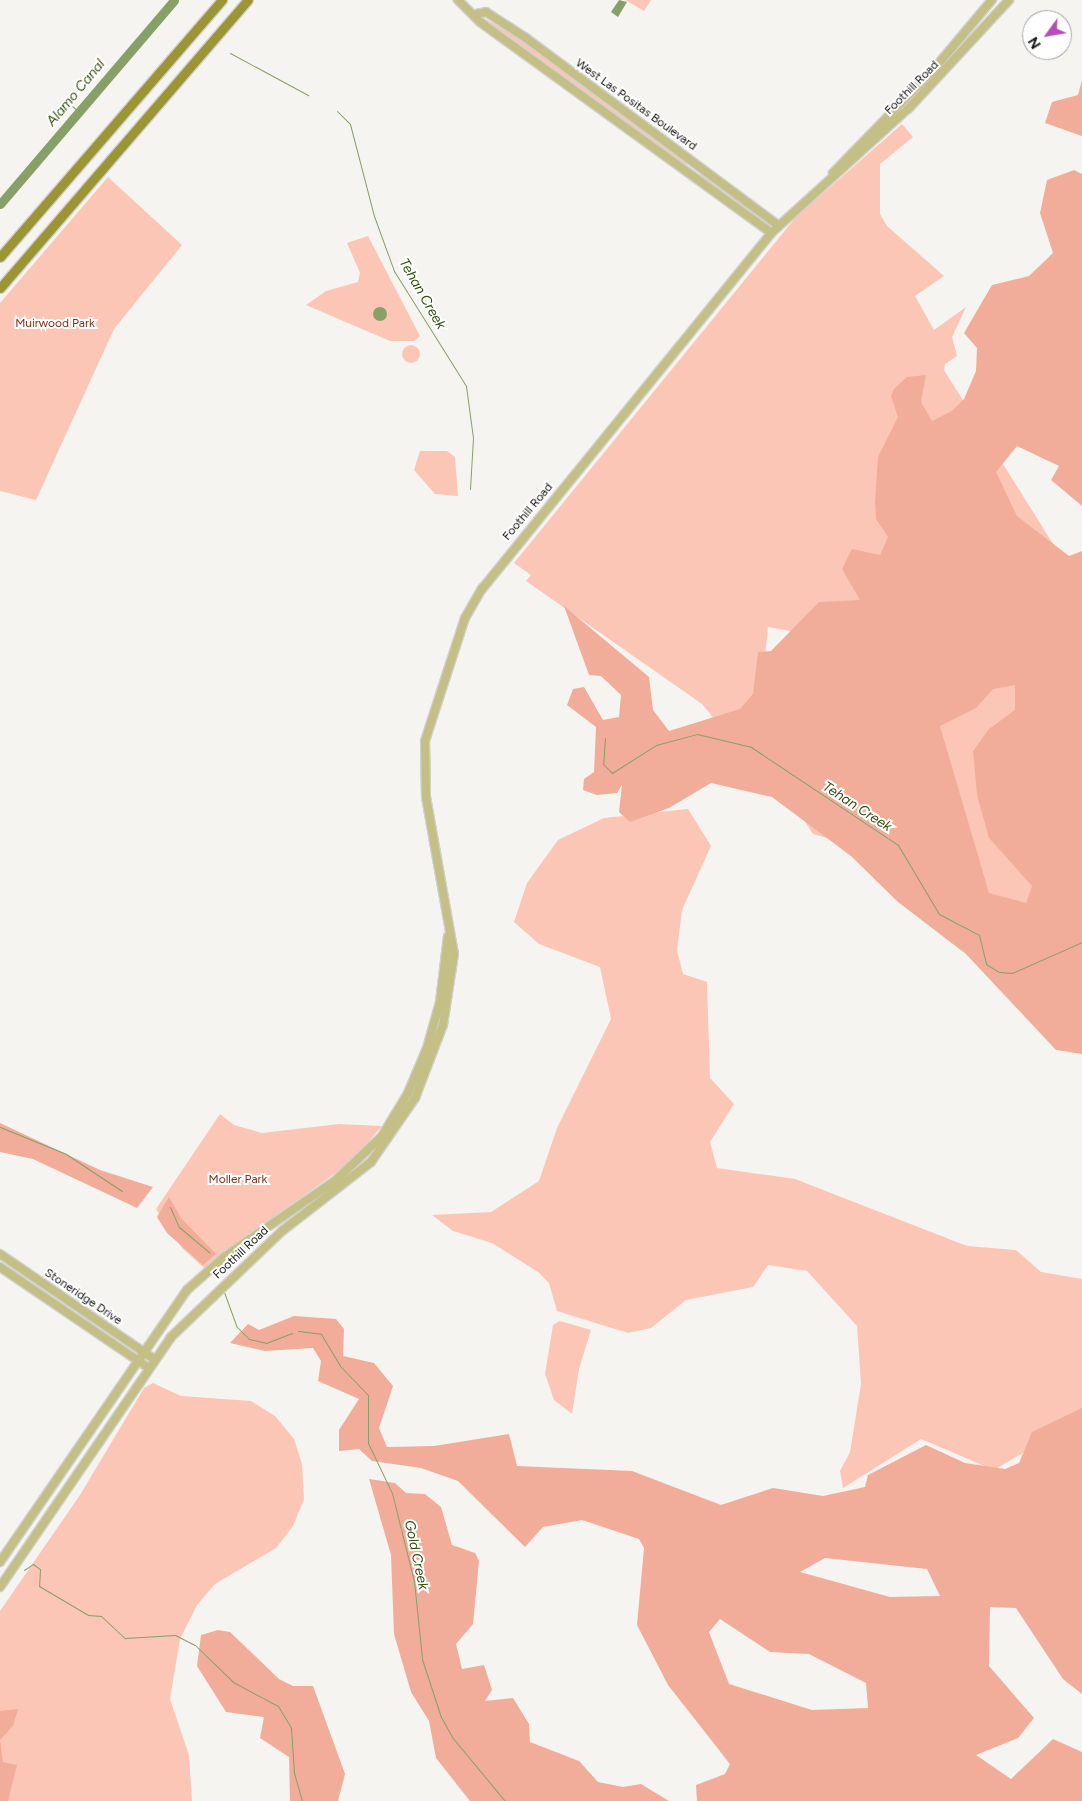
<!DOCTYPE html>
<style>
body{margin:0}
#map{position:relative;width:1082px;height:1801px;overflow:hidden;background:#f6f4f0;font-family:Figtree,sans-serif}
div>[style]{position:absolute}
.green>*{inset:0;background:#fcc6b6}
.round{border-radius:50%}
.forest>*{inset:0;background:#f1ad9a}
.water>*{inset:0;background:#86a067}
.stream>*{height:1px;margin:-0.5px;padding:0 0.5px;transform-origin:0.5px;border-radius:0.5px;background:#86a067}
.river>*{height:9px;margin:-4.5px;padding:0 4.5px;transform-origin:4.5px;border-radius:4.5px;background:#86a067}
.roads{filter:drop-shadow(1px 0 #d0d0d0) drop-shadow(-1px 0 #d0d0d0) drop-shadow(0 1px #d0d0d0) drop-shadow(0 -1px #d0d0d0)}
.major>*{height:8px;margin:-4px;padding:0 4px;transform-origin:4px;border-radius:4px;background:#c3bf85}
.highway>*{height:9px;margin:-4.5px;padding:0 4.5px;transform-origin:4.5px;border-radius:4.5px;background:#9b9534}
span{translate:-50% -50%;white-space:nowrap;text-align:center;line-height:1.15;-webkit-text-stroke:4px #fff;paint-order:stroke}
.street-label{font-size:12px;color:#161514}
.park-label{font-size:12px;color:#7d2f18}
.water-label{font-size:14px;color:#334b0b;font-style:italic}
.north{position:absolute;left:1022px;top:10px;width:50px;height:50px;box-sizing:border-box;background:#fff;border:1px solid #a2a1a1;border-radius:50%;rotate:238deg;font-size:14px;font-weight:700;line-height:20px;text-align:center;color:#161514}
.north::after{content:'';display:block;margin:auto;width:18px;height:22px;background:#b34eb4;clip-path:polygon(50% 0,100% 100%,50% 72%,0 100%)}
</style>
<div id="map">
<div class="green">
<i style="clip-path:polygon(625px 0,651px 0,644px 11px)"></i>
<i style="clip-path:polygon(483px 18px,524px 39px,687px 162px,686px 166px)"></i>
<i style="clip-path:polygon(evenodd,902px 124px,913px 137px,880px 164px,880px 214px,887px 226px,944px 276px,915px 296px,934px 330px,966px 307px,952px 337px,957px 356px,945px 364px,944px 370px,1082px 590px,1082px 902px,1008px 949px,879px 853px,813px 834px,745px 728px,729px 737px,702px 704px,526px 581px,531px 575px,514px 563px,796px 217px,902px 124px,768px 627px,870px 645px,759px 715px,768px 627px)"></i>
<i style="clip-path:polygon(701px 172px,767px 221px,767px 223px,697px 177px)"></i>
<i style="clip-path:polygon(108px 177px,182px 245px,114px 329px,36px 500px,0 491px,0 303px)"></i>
<i style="clip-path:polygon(368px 236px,420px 336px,414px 341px,390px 341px,306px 305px,326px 291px,358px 282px,360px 273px,347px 243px)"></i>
<i class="round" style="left:402px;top:345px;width:18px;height:18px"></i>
<i style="clip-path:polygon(420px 451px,447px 451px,455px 457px,458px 496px,435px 494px,414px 470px)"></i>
<i style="clip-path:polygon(688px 809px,711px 846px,682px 910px,677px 950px,683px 974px,707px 982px,710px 1078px,734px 1104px,710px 1142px,717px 1168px,795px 1179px,967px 1246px,1016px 1250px,1041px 1272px,1082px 1279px,1082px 1418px,994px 1470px,921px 1439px,843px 1488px,840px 1471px,850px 1452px,861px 1384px,857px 1326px,807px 1271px,768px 1265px,753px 1287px,686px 1300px,651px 1328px,628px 1333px,557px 1311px,549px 1283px,538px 1272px,492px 1243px,453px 1231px,432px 1215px,491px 1212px,539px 1181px,557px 1128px,611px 1019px,600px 967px,539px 944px,514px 922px,527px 883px,558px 840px,604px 818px)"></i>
<i style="clip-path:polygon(220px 1114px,234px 1125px,262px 1133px,339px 1124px,382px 1126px,352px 1161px,204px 1268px,182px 1248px,156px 1209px)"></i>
<i style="clip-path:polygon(560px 1321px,591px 1330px,579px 1369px,572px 1414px,554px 1400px,545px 1374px,553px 1325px)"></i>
<i style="clip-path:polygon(153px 1383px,181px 1396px,251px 1401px,275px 1416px,294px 1439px,302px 1464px,304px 1499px,293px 1526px,276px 1548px,215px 1584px,197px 1605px,180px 1639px,170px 1699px,189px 1755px,192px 1801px,0 1801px,0 1611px,80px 1495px,144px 1388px)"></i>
</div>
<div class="forest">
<i style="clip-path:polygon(1082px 80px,1082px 136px,1045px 123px,1052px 102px,1078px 95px)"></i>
<i style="clip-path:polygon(evenodd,1074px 170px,1082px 174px,1082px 506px,1051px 480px,1059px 466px,1017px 446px,996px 472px,1017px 516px,1069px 556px,1082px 551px,1082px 1054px,1056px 1050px,966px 954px,898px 902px,851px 856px,772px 797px,711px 783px,669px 808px,630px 822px,619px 812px,622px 785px,617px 793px,597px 795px,583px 790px,584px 779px,594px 772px,596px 727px,567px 705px,573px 689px,584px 687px,603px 720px,619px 717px,621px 695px,601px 676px,589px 675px,564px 606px,649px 677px,653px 710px,669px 731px,740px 709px,753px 694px,758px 652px,771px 651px,819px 602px,860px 600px,842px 569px,852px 549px,880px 555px,888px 537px,876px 519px,875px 502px,878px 457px,898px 417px,891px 396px,894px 389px,907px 377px,926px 375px,921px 402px,932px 421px,952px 411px,964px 399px,976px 371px,977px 348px,964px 333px,992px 285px,1029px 276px,1053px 253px,1040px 213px,1047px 180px,1074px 170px,1015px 685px,1015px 710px,989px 729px,973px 751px,977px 795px,989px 838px,1032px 886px,1026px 903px,989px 893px,940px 726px,976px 708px,993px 689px,1015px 685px)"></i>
<i style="clip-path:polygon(0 1123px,100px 1170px,153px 1187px,137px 1208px,33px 1159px,0 1152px)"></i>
<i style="clip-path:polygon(169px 1197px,181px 1218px,216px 1254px,203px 1265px,167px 1233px,157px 1217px)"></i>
<i style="clip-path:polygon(evenodd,294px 1316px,336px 1319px,344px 1329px,343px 1356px,374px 1363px,393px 1386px,379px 1428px,387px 1447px,434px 1446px,509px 1434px,517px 1466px,632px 1471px,721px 1505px,773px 1488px,823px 1496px,865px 1487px,868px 1475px,926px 1445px,965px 1463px,1005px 1469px,1019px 1463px,1032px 1432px,1082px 1408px,1082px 1694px,1063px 1679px,1016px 1608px,990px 1607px,989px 1666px,1034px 1718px,1018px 1738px,976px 1755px,1011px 1779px,1053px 1739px,1082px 1752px,1082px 1801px,697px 1801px,696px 1785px,725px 1774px,730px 1764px,668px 1685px,637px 1625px,644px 1548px,639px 1539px,582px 1520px,543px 1527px,525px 1547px,458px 1481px,421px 1468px,372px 1461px,359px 1449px,339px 1451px,339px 1430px,359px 1399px,318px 1381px,321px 1361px,313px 1348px,265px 1351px,230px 1343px,248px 1324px,259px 1330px,294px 1316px,825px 1558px,927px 1569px,940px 1596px,890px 1597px,800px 1572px,825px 1558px,294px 1316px,720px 1619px,770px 1652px,809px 1654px,866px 1683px,868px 1708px,812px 1710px,729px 1684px,709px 1632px,720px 1619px)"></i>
<i style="clip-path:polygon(369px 1479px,395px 1483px,406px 1493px,425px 1494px,441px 1507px,452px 1545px,475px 1553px,479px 1561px,473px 1624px,456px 1644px,462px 1669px,484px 1665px,492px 1690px,485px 1701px,513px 1698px,529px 1724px,530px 1742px,579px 1761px,598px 1782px,623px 1787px,641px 1784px,669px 1801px,470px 1801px,436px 1758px,429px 1721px,411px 1692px,394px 1634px,391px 1555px)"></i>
<i style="clip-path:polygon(218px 1630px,230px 1632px,279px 1679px,293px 1686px,313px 1686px,345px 1774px,338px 1801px,290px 1801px,289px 1757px,260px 1738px,264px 1717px,226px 1712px,197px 1666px,201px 1635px)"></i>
<i style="clip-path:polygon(18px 1709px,13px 1726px,0 1740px,0 1711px)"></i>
<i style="clip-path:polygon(0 1740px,3px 1762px,17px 1765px,8px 1801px,0 1801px)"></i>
</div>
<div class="water">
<i style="clip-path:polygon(619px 0,627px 2px,618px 17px,611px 12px)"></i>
<i class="round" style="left:373px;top:307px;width:14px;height:14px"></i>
</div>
<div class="stream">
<i style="left:230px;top:53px;width:89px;rotate:28.3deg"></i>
<i style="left:71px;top:105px;width:11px;rotate:41deg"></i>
<i style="left:337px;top:111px;width:18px;rotate:45deg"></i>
<i style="left:350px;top:124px;width:95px;rotate:75.4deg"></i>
<i style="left:374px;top:216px;width:59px;rotate:70deg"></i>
<i style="left:394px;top:271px;width:136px;rotate:57.9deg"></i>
<i style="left:466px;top:386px;width:52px;rotate:82.3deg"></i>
<i style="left:473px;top:438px;width:51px;rotate:93.4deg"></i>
<i style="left:605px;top:738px;width:26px;rotate:94deg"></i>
<i style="left:603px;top:764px;width:13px;rotate:45deg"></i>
<i style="left:612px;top:773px;width:52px;rotate:-32.5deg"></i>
<i style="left:656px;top:745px;width:42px;rotate:-15deg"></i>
<i style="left:697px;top:734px;width:56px;rotate:13.5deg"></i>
<i style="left:751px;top:747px;width:177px;rotate:33.7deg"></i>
<i style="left:898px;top:845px;width:80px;rotate:59.3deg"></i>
<i style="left:939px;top:914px;width:45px;rotate:27.7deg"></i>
<i style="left:979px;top:935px;width:30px;rotate:76deg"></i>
<i style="left:986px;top:964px;width:15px;rotate:32deg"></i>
<i style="left:999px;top:972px;width:13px;rotate:4deg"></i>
<i style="left:1012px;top:973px;width:77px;rotate:-23.9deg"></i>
<i style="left:0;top:1127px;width:71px;rotate:22.2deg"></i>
<i style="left:66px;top:1154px;width:67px;rotate:33.5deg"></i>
<i style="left:170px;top:1207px;width:22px;rotate:66deg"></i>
<i style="left:179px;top:1227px;width:40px;rotate:40deg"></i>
<i style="left:224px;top:1292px;width:37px;rotate:70deg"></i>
<i style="left:237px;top:1327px;width:17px;rotate:45deg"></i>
<i style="left:249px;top:1339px;width:17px;rotate:13deg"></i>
<i style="left:266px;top:1343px;width:28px;rotate:-21deg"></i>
<i style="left:298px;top:1331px;width:23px;rotate:7deg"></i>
<i style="left:321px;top:1334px;width:37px;rotate:59deg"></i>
<i style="left:340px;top:1366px;width:40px;rotate:46deg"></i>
<i style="left:368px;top:1395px;width:48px;rotate:90deg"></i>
<i style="left:368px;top:1443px;width:55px;rotate:64.4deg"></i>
<i style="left:392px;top:1493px;width:91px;rotate:76deg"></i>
<i style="left:414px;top:1581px;width:78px;rotate:84.1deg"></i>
<i style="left:422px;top:1659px;width:61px;rotate:71.9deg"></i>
<i style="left:441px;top:1717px;width:23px;rotate:61deg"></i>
<i style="left:452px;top:1737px;width:83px;rotate:50.4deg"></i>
<i style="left:24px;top:1570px;width:11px;rotate:-34deg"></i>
<i style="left:33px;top:1564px;width:9px;rotate:36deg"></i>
<i style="left:40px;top:1569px;width:17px;rotate:93deg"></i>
<i style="left:39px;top:1586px;width:57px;rotate:30.6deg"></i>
<i style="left:88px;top:1615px;width:13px;rotate:4deg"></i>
<i style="left:101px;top:1616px;width:33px;rotate:43deg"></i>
<i style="left:125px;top:1638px;width:50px;rotate:-3.4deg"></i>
<i style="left:175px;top:1635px;width:22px;rotate:27deg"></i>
<i style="left:195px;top:1645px;width:53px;rotate:44.2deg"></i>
<i style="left:233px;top:1682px;width:51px;rotate:28.1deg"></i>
<i style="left:278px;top:1706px;width:26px;rotate:59deg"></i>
<i style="left:291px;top:1728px;width:45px;rotate:86.2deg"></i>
<i style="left:294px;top:1773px;width:29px;rotate:74deg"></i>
<i style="left:784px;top:1801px;width:1px"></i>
</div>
<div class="river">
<i style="left:0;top:204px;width:268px;rotate:-49.5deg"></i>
</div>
<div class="roads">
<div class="major">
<i style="left:458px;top:0;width:31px;rotate:45deg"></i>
<i style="left:480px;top:22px;width:359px;rotate:35.9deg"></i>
<i style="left:476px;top:14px;width:10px;rotate:-11deg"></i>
<i style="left:486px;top:12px;width:48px;rotate:33deg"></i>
<i style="left:526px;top:38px;width:314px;rotate:36.6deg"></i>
<i style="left:833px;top:173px;width:145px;rotate:-45.8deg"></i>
<i style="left:934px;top:69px;width:90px;rotate:-50deg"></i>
<i style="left:0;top:1254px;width:186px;rotate:34.3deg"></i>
<i style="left:0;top:1267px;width:178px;rotate:34.2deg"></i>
<i style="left:0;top:1562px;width:330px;rotate:-55.5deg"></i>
<i style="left:187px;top:1290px;width:50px;rotate:-41.7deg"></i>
<i style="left:224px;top:1257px;width:136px;rotate:-34.5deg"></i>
<i style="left:336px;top:1180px;width:64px;rotate:-43.7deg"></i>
<i style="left:382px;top:1136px;width:50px;rotate:-58.8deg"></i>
<i style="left:408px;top:1093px;width:49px;rotate:-67.1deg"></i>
<i style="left:427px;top:1048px;width:48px;rotate:-74.2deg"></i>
<i style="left:440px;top:1002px;width:66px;rotate:-83.1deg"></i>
<i style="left:0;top:1587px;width:303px;rotate:-55.6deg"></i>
<i style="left:171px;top:1337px;width:153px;rotate:-43.7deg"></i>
<i style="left:282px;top:1231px;width:113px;rotate:-37.8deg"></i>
<i style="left:371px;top:1162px;width:78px;rotate:-55.5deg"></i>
<i style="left:415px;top:1098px;width:78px;rotate:-69deg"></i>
<i style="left:443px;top:1025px;width:72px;rotate:-81.2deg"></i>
<i style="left:454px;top:954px;width:159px;rotate:-100.1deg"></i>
<i style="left:426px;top:797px;width:56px;rotate:-91deg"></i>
<i style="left:425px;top:741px;width:129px;rotate:-72deg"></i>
<i style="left:465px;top:618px;width:34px;rotate:-60deg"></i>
<i style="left:482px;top:589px;width:459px;rotate:-50.9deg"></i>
<i style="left:771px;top:233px;width:186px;rotate:-42.2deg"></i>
<i style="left:909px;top:108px;width:147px;rotate:-47.2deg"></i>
</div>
<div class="highway">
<i style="left:0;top:257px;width:340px;rotate:-49.2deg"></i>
<i style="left:0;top:288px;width:380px;rotate:-49.3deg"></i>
</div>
</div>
<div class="street-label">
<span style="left:912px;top:88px;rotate:-45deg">Foothill Road</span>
<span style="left:636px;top:105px;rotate:36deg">West Las Positas Boulevard</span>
<span style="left:528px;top:512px;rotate:-50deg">Foothill Road</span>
<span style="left:241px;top:1253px;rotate:-43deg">Foothill Road</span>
<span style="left:83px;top:1297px;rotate:34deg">Stoneridge Drive</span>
</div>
<div class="park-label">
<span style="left:55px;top:324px">Muirwood Park</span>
<span style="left:238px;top:1180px">Moller Park</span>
</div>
<div class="water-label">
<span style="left:76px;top:93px;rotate:-50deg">Alamo Canal</span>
<span style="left:422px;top:294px;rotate:60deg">Tehan Creek</span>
<span style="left:857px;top:807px;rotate:33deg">Tehan Creek</span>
<span style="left:416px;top:1555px;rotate:78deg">Gold Creek</span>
</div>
<div class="north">N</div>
</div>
